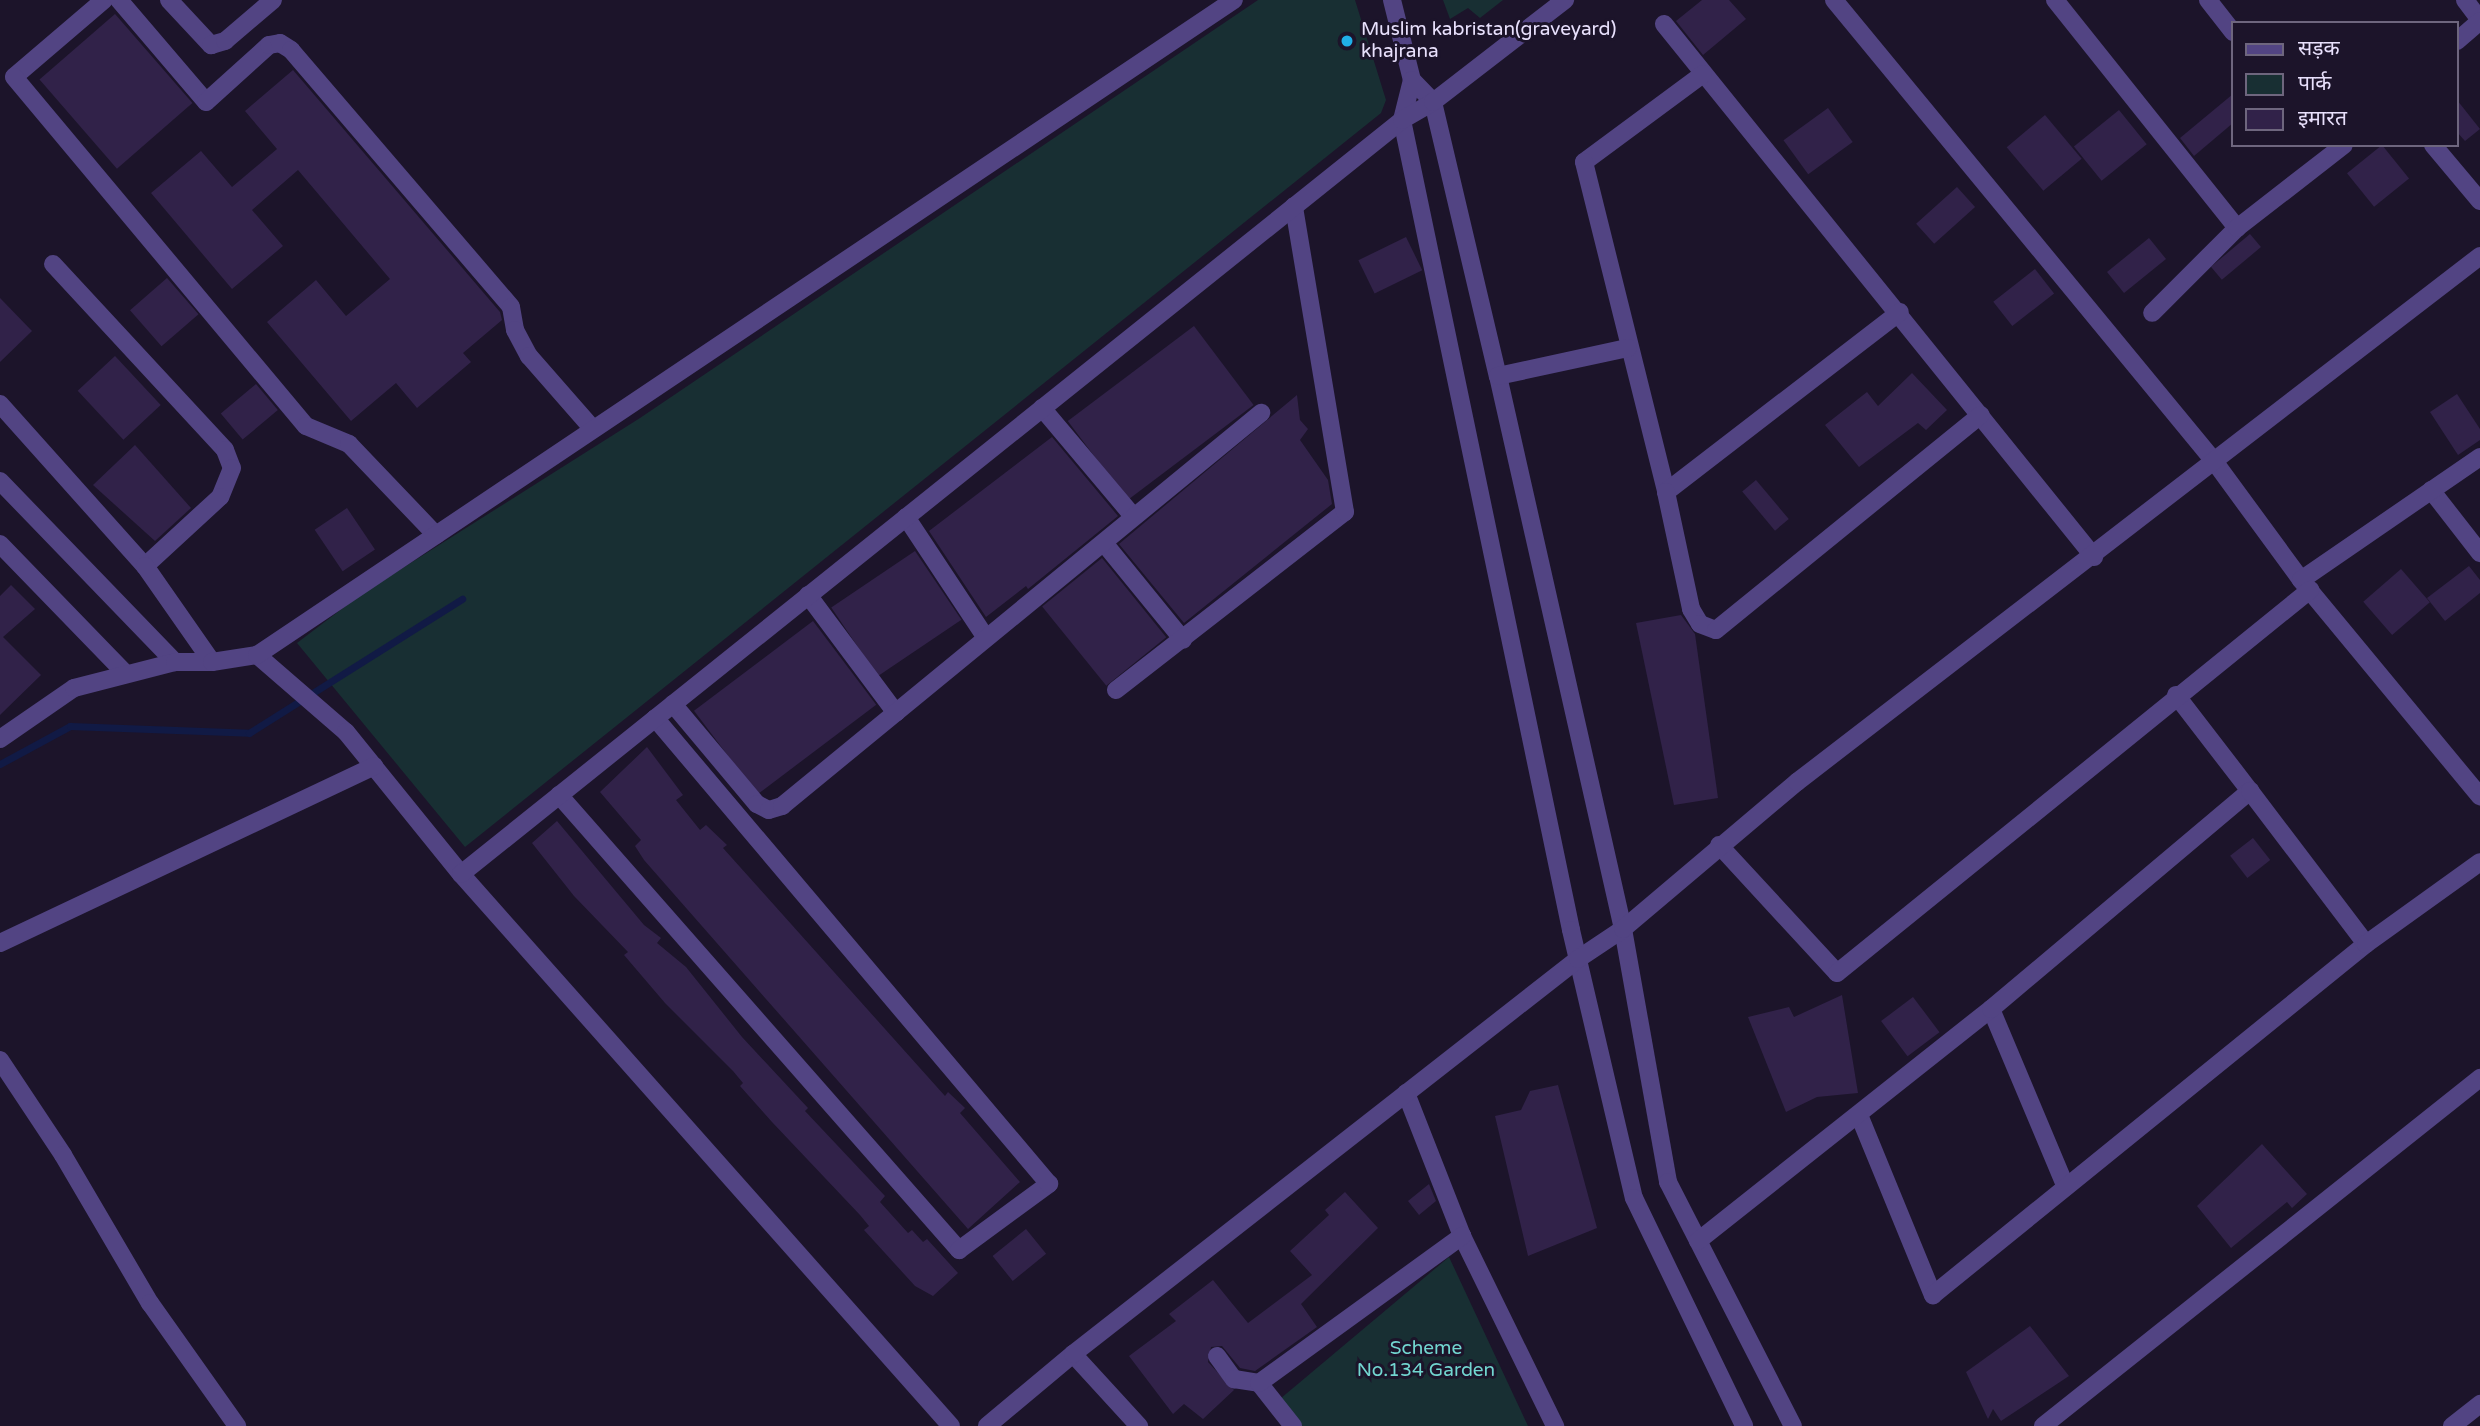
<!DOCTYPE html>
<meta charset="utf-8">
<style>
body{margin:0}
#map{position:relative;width:2480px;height:1426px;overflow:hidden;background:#1c142a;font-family:"Varela Round","Noto Sans Devanagari",sans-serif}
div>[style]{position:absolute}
.green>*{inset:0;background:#182f33}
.stream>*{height:7px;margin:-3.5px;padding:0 3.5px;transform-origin:3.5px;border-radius:3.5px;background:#111a45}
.building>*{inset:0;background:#312249;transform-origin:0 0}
.minor>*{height:18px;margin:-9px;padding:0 9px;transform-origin:9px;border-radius:9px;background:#524483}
.dots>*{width:19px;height:19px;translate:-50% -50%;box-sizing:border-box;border:4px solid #1c142a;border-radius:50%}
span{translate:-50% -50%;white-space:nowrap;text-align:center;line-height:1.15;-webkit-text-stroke:6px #1c142a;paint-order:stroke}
.poi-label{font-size:19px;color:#e8e0fc}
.left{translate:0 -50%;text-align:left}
.park-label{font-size:19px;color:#72d6d0}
.legend{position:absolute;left:2231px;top:21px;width:228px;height:126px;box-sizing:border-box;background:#1c142a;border:2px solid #6e667e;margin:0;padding:9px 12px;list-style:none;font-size:21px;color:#e8e0fc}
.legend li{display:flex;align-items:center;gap:14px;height:35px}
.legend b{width:35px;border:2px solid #6e667e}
</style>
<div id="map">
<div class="green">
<i style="clip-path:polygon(1258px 0,1355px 0,1386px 100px,1381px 113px,465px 847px,297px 643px,360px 595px,640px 418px)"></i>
<i style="clip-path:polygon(1443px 0,1503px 0,1480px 18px,1468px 8px,1450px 19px)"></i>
<i style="clip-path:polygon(1449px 1257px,1528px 1426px,1301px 1426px,1280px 1399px)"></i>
</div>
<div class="stream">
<i style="left:0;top:764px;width:80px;rotate:-28.5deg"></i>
<i style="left:70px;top:726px;width:179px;rotate:2.2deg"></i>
<i style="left:249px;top:733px;width:252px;rotate:-32.2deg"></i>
</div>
<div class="building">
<i style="clip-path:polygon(1702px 0,1729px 0,1746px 19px,1703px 55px,1676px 21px)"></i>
<i style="left:115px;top:14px;width:118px;height:100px;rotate:49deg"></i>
<i style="clip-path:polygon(293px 70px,500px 312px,502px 320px,463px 353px,471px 362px,417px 408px,396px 383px,351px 421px,267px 322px,316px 280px,346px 316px,390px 279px,298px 170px,252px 210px,283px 246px,232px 289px,151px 193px,201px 151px,232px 187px,277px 149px,245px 111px)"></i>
<i style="clip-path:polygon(2233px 94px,2233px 123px,2194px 156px,2180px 138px)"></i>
<i style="clip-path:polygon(2457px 100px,2480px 129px,2465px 141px,2457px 132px)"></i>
<i style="left:1828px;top:108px;width:42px;height:55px;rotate:54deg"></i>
<i style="left:2119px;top:110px;width:44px;height:58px;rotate:51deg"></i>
<i style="left:2045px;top:115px;width:57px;height:50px;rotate:50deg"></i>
<i style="left:2382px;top:145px;width:43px;height:45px;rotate:51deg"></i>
<i style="left:1957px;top:187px;width:27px;height:55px;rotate:48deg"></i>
<i style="left:2250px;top:234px;width:17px;height:51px;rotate:50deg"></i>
<i style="left:1406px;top:237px;width:37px;height:53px;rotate:64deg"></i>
<i style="left:2149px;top:238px;width:27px;height:54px;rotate:51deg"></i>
<i style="left:2035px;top:269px;width:31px;height:53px;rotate:52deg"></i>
<i style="left:167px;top:278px;width:48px;height:49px;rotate:49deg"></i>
<i style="clip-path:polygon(0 298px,32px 331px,0 362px)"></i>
<i style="left:1194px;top:326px;width:99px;height:158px;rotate:53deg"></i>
<i style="left:115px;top:356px;width:67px;height:51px;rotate:47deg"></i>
<i style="clip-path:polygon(1912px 373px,1947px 410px,1926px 430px,1918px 423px,1859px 467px,1825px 425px,1867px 392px,1878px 406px)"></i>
<i style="left:256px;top:384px;width:34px;height:46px;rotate:50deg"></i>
<i style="clip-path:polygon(2457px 394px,2480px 429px,2480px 440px,2458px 455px,2430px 412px)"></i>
<i style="clip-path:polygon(1297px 395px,1300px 420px,1308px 429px,1300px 440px,1328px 480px,1332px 504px,1184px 623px,1119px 544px)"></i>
<i style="clip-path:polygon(1052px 437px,1118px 516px,1028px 589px,1026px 586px,986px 617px,929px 531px)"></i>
<i style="clip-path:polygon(135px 445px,191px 508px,155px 541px,93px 485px)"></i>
<i style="left:1756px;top:480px;width:51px;height:18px;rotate:50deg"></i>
<i style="left:347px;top:508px;width:50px;height:39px;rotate:56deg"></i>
<i style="left:915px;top:551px;width:83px;height:101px;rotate:56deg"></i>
<i style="left:1102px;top:558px;width:102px;height:77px;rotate:51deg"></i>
<i style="clip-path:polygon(2469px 566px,2480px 580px,2480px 593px,2445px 621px,2427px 598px)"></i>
<i style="left:2401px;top:569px;width:44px;height:50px;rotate:49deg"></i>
<i style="clip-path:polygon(11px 585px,35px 609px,3px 637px,41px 675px,0 715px,0 596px)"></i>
<i style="clip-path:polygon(1681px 615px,1695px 634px,1718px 798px,1674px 805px,1636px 623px)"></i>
<i style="left:813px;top:621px;width:105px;height:149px;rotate:53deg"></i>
<i style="clip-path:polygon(647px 747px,683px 795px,676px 800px,700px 830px,706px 825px,727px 845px,723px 848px,945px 1096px,948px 1092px,965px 1108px,960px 1113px,1020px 1182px,968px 1229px,644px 860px,635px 846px,641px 840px,600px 792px)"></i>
<i style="clip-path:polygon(557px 821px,644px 925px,661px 938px,657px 943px,686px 967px,742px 1037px,808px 1108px,805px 1111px,885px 1196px,880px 1202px,908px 1233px,912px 1230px,923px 1242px,927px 1239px,958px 1273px,933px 1296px,915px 1286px,864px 1230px,869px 1226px,860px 1215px,772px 1122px,740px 1086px,743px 1083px,733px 1071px,665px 1003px,624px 955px,628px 952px,574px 896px,532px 843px)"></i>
<i style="left:2253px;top:838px;width:28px;height:29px;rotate:52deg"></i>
<i style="clip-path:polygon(1842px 995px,1858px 1093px,1817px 1097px,1786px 1112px,1748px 1017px,1789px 1007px,1794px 1017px)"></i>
<i style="left:1913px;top:997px;width:44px;height:40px;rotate:53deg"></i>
<i style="clip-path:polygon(1558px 1085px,1597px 1228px,1528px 1256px,1495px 1116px,1521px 1110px,1530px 1091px)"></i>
<i style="clip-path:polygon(2262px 1144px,2307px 1194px,2292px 1208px,2287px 1202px,2231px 1248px,2197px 1206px)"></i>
<i style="clip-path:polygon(1429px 1184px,1436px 1201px,1419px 1215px,1408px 1201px)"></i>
<i style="clip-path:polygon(1345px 1192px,1378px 1228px,1301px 1304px,1317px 1327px,1255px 1371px,1240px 1368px,1222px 1346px,1211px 1347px,1208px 1362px,1234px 1390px,1203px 1419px,1184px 1404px,1173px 1414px,1129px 1356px,1176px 1321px,1169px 1314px,1213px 1280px,1248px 1323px,1312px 1275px,1290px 1251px,1329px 1215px,1325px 1210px)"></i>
<i style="left:1026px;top:1229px;width:32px;height:43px;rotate:51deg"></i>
<i style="clip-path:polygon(2030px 1326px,2069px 1376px,2001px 1421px,1993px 1409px,1988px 1419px,1966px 1372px)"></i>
</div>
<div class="minor">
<i style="left:104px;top:0;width:118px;rotate:139.5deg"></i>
<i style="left:14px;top:77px;width:455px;rotate:50.1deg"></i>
<i style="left:306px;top:426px;width:47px;rotate:22.7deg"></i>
<i style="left:349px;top:444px;width:126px;rotate:46.3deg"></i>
<i style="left:119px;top:0;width:134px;rotate:49.5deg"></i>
<i style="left:206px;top:102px;width:85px;rotate:-42.1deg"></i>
<i style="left:269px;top:45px;width:11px;rotate:-10deg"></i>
<i style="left:280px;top:43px;width:13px;rotate:32deg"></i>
<i style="left:291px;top:50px;width:338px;rotate:49.4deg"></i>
<i style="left:511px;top:307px;width:23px;rotate:80deg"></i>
<i style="left:515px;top:330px;width:30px;rotate:62deg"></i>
<i style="left:529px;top:356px;width:96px;rotate:48.8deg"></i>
<i style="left:169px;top:0;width:62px;rotate:47deg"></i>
<i style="left:211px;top:45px;width:15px;rotate:-16deg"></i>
<i style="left:225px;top:41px;width:63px;rotate:-40.5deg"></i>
<i style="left:1392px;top:0;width:82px;rotate:76deg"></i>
<i style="left:1412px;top:80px;width:41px;rotate:104deg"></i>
<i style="left:1402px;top:120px;width:827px;rotate:78.21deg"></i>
<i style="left:1571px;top:930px;width:275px;rotate:76.8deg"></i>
<i style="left:1634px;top:1198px;width:253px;rotate:64.2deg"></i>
<i style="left:1834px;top:0;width:597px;rotate:50.5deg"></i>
<i style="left:2214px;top:461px;width:147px;rotate:53.8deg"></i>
<i style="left:2301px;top:580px;width:281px;rotate:50.4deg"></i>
<i style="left:2055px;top:0;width:292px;rotate:51.4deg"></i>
<i style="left:2237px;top:228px;width:120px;rotate:135deg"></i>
<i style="left:2208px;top:0;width:41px;rotate:52deg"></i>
<i style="left:2465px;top:0;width:25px;rotate:53deg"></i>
<i style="left:1664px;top:24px;width:685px;rotate:51.1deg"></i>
<i style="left:2457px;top:41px;width:30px;rotate:-41deg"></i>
<i style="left:1703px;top:74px;width:148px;rotate:143.5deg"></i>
<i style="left:1584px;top:162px;width:340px;rotate:76deg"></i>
<i style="left:1666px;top:492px;width:295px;rotate:-37.6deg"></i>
<i style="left:1412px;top:80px;width:30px;rotate:46deg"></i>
<i style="left:1433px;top:102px;width:282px;rotate:76.7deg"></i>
<i style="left:1498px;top:376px;width:567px;rotate:77.26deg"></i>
<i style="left:1623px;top:929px;width:257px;rotate:79.9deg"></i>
<i style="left:1668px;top:1182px;width:274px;rotate:62.9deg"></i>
<i style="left:2433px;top:145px;width:73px;rotate:50deg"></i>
<i style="left:2237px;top:228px;width:135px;rotate:-37.8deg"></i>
<i style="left:53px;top:264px;width:253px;rotate:47.2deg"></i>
<i style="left:225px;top:450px;width:19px;rotate:69deg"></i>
<i style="left:232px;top:468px;width:31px;rotate:112deg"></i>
<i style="left:220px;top:497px;width:102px;rotate:137.4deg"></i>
<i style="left:1498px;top:376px;width:133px;rotate:-12.2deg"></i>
<i style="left:0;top:404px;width:217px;rotate:48.2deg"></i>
<i style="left:145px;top:566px;width:117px;rotate:55.1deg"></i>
<i style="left:1042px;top:408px;width:140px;rotate:49.9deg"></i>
<i style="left:0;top:481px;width:252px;rotate:46deg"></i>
<i style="left:2431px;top:490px;width:80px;rotate:52.1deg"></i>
<i style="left:1666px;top:492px;width:120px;rotate:77.9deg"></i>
<i style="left:1691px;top:609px;width:17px;rotate:59deg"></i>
<i style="left:1700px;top:624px;width:17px;rotate:21deg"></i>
<i style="left:1716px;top:630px;width:341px;rotate:-39.1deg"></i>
<i style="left:906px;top:517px;width:145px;rotate:56.5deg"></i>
<i style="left:1104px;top:543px;width:125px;rotate:50.8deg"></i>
<i style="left:0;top:544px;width:180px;rotate:45.9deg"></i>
<i style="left:2301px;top:580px;width:217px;rotate:-34.5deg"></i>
<i style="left:808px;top:595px;width:147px;rotate:53.3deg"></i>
<i style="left:257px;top:655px;width:118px;rotate:40.9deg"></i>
<i style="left:346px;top:732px;width:183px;rotate:51deg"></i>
<i style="left:461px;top:874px;width:738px;rotate:48.41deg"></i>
<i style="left:1116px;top:690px;width:290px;rotate:-37.9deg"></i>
<i style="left:1345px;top:512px;width:310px;rotate:-99.5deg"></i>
<i style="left:2176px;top:695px;width:121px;rotate:52.4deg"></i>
<i style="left:673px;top:704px;width:131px;rotate:50deg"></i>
<i style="left:757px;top:804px;width:13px;rotate:27deg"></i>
<i style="left:769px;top:810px;width:14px;rotate:-17deg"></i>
<i style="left:782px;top:806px;width:620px;rotate:-39.37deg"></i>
<i style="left:0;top:739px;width:90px;rotate:-34.6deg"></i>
<i style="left:74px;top:688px;width:104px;rotate:-14.4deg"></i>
<i style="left:175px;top:662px;width:37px"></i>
<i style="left:212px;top:662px;width:46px;rotate:-8.8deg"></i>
<i style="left:257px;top:655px;width:1176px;rotate:-33.84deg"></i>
<i style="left:559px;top:795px;width:606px;rotate:48.68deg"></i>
<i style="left:959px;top:1250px;width:112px;rotate:-36.3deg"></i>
<i style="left:1049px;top:1184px;width:610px;rotate:-130.21deg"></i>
<i style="left:1719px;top:845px;width:174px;rotate:47.3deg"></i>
<i style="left:1837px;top:973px;width:609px;rotate:-39deg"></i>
<i style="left:461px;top:874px;width:1206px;rotate:-38.7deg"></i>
<i style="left:1402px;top:120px;width:36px;rotate:-30deg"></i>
<i style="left:1433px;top:102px;width:167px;rotate:-37.7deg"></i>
<i style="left:0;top:943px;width:414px;rotate:-25.3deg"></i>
<i style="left:1991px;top:1009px;width:193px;rotate:67.2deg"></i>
<i style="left:0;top:1060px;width:114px;rotate:56.4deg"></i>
<i style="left:63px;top:1155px;width:172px;rotate:59.6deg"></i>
<i style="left:150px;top:1303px;width:151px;rotate:54.7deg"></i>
<i style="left:1406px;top:1093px;width:154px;rotate:68.6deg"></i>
<i style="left:1462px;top:1236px;width:212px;rotate:63.9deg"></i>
<i style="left:1859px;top:1115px;width:195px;rotate:67.7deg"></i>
<i style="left:1933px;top:1295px;width:557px;rotate:-39.03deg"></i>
<i style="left:1698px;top:1241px;width:374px;rotate:-38.4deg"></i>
<i style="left:1991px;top:1009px;width:339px;rotate:-40.1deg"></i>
<i style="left:2250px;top:791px;width:192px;rotate:52.8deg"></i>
<i style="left:2366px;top:944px;width:140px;rotate:-35.7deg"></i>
<i style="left:1073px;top:1354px;width:98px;rotate:47.5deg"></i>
<i style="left:1217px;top:1356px;width:29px;rotate:54deg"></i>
<i style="left:1234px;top:1379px;width:25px;rotate:9deg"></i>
<i style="left:1259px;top:1383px;width:55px;rotate:51.7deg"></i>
<i style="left:1259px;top:1383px;width:251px;rotate:-35.9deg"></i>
<i style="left:987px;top:1426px;width:112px;rotate:-39.9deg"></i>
<i style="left:1073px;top:1354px;width:641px;rotate:-38.03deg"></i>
<i style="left:1578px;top:959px;width:54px;rotate:-33.7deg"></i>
<i style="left:1623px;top:929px;width:228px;rotate:-40.2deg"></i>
<i style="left:1797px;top:782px;width:862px;rotate:-37.6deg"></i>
<i style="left:2043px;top:1426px;width:559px;rotate:-38.53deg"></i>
<i style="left:2452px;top:1426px;width:36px;rotate:-38deg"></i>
</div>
<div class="dots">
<i style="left:1347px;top:41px;background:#20aee7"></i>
</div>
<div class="poi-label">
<span class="left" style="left:1361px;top:41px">Muslim kabristan(graveyard)<br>khajrana</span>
</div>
<div class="park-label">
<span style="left:1426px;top:1360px">Scheme<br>No.134 Garden</span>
</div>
<ul class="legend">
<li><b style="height:9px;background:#524483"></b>सड़क</li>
<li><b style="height:19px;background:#182f33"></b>पार्क</li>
<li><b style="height:19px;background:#312249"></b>इमारत</li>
</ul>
</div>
